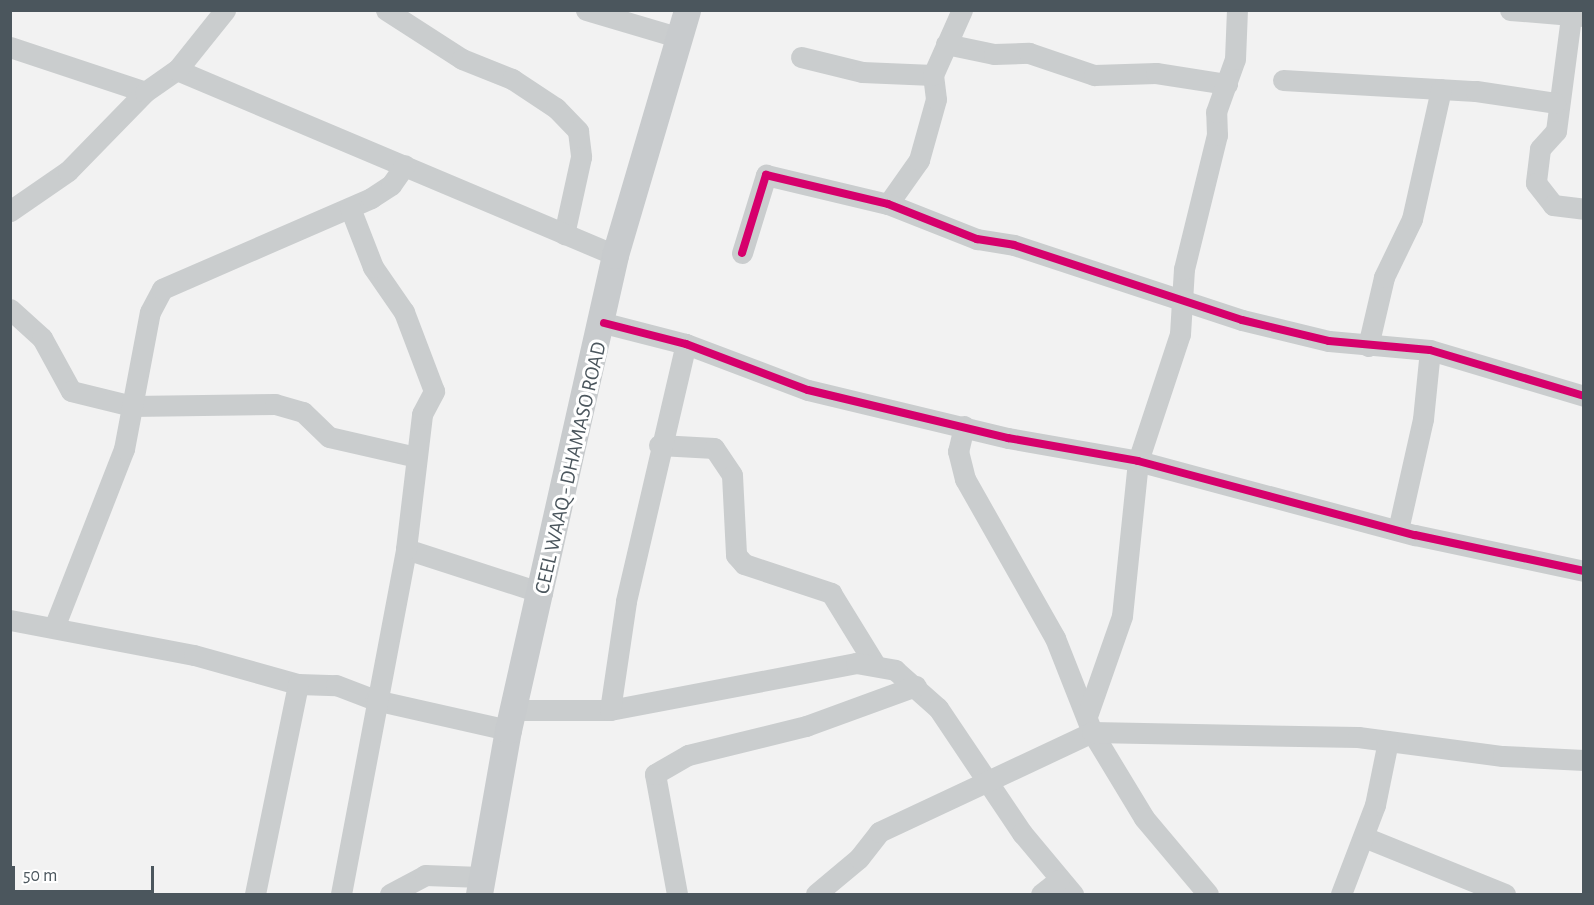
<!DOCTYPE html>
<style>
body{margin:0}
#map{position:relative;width:1594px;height:905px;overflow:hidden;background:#f2f2f2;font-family:"Alegreya Sans",sans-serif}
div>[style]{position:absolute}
.minor>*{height:21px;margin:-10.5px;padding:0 10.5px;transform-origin:10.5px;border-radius:10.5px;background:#cacdce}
.major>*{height:27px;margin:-13.5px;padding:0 13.5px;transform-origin:13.5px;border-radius:13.5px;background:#c8cbcd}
.cycleway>*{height:8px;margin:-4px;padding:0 4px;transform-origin:4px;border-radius:4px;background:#d6006c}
span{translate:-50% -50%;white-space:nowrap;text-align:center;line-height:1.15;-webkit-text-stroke:6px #fff;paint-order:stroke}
.street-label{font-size:21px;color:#4b565d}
.frame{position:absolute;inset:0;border:12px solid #4b565d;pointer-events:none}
.scale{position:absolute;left:12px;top:866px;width:142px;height:27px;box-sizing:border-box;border:3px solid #4b565d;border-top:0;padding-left:8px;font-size:18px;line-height:21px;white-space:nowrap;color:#4b565d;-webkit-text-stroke:4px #fff;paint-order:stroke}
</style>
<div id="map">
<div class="minor">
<i style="left:386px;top:10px;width:90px;rotate:32.8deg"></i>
<i style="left:462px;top:59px;width:54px;rotate:21.8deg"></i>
<i style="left:512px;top:79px;width:53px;rotate:33.4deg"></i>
<i style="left:556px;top:108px;width:32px;rotate:46deg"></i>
<i style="left:578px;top:131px;width:26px;rotate:83deg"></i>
<i style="left:581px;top:157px;width:79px;rotate:102.4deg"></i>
<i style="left:586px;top:10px;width:95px;rotate:16.5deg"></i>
<i style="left:1510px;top:10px;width:74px;rotate:4.6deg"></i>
<i style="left:1571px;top:17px;width:115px;rotate:97.5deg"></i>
<i style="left:1556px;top:131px;width:24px;rotate:132deg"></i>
<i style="left:1540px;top:149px;width:34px;rotate:97deg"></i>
<i style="left:1536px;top:183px;width:28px;rotate:52deg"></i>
<i style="left:1553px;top:205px;width:31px;rotate:7deg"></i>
<i style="left:946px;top:44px;width:49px;rotate:11.8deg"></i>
<i style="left:994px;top:54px;width:35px;rotate:-2deg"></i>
<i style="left:1029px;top:53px;width:69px;rotate:18.7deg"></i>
<i style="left:1094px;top:75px;width:62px;rotate:-1.8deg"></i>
<i style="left:1156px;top:73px;width:72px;rotate:8.8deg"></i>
<i style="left:10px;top:47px;width:142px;rotate:18.4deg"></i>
<i style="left:801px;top:57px;width:63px;rotate:13.8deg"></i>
<i style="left:862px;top:72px;width:71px;rotate:2.4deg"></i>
<i style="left:177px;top:70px;width:475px;rotate:22.9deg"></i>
<i style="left:1283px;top:80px;width:193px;rotate:3.3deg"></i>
<i style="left:1476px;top:91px;width:80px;rotate:8.6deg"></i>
<i style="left:888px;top:204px;width:54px;rotate:-54.8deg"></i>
<i style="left:919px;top:160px;width:63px;rotate:-74.4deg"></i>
<i style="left:936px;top:99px;width:24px;rotate:-97deg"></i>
<i style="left:933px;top:75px;width:71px;rotate:-66deg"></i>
<i style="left:10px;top:211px;width:70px;rotate:-34.6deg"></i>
<i style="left:68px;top:171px;width:110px;rotate:-45.7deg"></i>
<i style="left:145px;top:92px;width:39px;rotate:-35deg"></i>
<i style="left:177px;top:70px;width:77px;rotate:-51.3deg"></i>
<i style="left:742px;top:253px;width:82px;rotate:-72.9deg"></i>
<i style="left:766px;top:175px;width:125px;rotate:13.4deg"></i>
<i style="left:888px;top:204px;width:96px;rotate:21.5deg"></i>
<i style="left:977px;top:239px;width:37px;rotate:9deg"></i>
<i style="left:1014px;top:245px;width:240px;rotate:18.2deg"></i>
<i style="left:1242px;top:320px;width:89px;rotate:13.6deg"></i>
<i style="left:1329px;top:341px;width:101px;rotate:5.1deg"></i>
<i style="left:1430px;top:350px;width:161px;rotate:16.6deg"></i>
<i style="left:10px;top:309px;width:43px;rotate:42.2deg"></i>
<i style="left:42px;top:338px;width:60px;rotate:61.3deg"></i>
<i style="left:71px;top:391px;width:63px;rotate:13.8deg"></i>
<i style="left:132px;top:406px;width:143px;rotate:-0.8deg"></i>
<i style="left:275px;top:404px;width:29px;rotate:16deg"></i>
<i style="left:303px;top:412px;width:36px;rotate:44deg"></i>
<i style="left:329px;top:437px;width:89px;rotate:12.9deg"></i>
<i style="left:604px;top:323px;width:85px;rotate:14.4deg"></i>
<i style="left:686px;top:344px;width:130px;rotate:20.7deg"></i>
<i style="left:808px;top:390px;width:206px;rotate:13.5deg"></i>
<i style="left:1008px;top:438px;width:132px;rotate:10deg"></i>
<i style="left:1138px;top:461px;width:287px;rotate:15deg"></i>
<i style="left:1415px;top:535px;width:173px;rotate:12deg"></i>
<i style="left:1368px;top:346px;width:71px;rotate:-76.9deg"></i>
<i style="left:1384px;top:277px;width:64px;rotate:-64.2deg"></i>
<i style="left:1412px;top:219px;width:133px;rotate:-77.4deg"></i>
<i style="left:964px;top:426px;width:26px;rotate:103deg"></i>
<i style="left:958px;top:451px;width:29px;rotate:76deg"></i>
<i style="left:965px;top:479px;width:183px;rotate:60.5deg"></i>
<i style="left:1055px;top:638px;width:101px;rotate:68.5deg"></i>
<i style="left:1092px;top:732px;width:100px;rotate:58.8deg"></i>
<i style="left:1144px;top:818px;width:99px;rotate:49.9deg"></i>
<i style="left:659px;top:445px;width:55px;rotate:3.1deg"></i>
<i style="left:714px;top:448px;width:32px;rotate:56deg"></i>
<i style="left:732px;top:475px;width:80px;rotate:87.1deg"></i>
<i style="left:736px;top:555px;width:12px;rotate:48deg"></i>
<i style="left:744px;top:564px;width:92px;rotate:18.4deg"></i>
<i style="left:831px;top:593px;width:82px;rotate:58.4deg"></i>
<i style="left:1398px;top:530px;width:114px;rotate:-77.3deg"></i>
<i style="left:1423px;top:419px;width:69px;rotate:-84.2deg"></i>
<i style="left:406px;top:549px;width:143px;rotate:17.9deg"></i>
<i style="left:10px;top:620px;width:187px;rotate:10.8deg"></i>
<i style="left:194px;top:655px;width:108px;rotate:15.6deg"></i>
<i style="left:298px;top:684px;width:38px;rotate:2deg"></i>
<i style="left:336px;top:685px;width:42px;rotate:21deg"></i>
<i style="left:375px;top:700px;width:136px;rotate:12.7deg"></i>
<i style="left:55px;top:625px;width:189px;rotate:-68.6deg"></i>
<i style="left:124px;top:449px;width:139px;rotate:-79.3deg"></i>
<i style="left:150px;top:312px;width:26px;rotate:-62deg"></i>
<i style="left:162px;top:289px;width:228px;rotate:-23.5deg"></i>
<i style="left:371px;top:198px;width:24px;rotate:-33deg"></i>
<i style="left:391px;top:185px;width:24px;rotate:-55deg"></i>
<i style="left:515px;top:710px;width:95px"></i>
<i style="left:610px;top:710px;width:250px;rotate:-10.8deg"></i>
<i style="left:856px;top:663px;width:40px;rotate:10deg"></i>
<i style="left:895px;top:670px;width:57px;rotate:41.5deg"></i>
<i style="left:938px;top:708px;width:151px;rotate:56.1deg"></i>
<i style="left:1022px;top:833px;width:80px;rotate:50.1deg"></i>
<i style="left:610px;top:710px;width:110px;rotate:-81.6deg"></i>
<i style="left:626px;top:601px;width:264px;rotate:-76.9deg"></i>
<i style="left:1087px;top:716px;width:106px;rotate:-70.7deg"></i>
<i style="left:1122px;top:616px;width:156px;rotate:-84.1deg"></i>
<i style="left:1138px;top:461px;width:134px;rotate:-71.7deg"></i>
<i style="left:1180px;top:334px;width:65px;rotate:-86.5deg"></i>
<i style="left:1184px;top:269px;width:138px;rotate:-76.2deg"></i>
<i style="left:1217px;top:135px;width:23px;rotate:-92deg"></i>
<i style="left:1216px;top:112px;width:56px;rotate:-70.3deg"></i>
<i style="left:1235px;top:59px;width:49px;rotate:-87.7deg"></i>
<i style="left:1364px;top:837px;width:152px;rotate:22deg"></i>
<i style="left:255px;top:894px;width:214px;rotate:-78.4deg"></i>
<i style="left:341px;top:894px;width:351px;rotate:-79.3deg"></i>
<i style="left:406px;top:549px;width:136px;rotate:-83.2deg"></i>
<i style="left:422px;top:414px;width:26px;rotate:-62deg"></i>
<i style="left:434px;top:391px;width:85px;rotate:-110.8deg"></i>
<i style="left:404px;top:312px;width:55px;rotate:-124.6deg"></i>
<i style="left:373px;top:267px;width:63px;rotate:-111.3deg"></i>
<i style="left:390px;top:894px;width:40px;rotate:-28deg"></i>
<i style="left:425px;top:875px;width:56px;rotate:2deg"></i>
<i style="left:677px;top:894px;width:122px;rotate:-100.4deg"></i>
<i style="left:655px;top:774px;width:38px;rotate:-30deg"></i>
<i style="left:688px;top:755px;width:122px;rotate:-13.8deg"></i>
<i style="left:806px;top:726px;width:117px;rotate:-20deg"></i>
<i style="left:816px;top:894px;width:56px;rotate:-39.9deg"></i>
<i style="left:859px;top:858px;width:33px;rotate:-52deg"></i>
<i style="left:879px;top:832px;width:235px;rotate:-25.1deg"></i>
<i style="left:1092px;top:732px;width:266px;rotate:1.1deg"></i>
<i style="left:1358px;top:737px;width:146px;rotate:7.5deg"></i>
<i style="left:1503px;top:756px;width:81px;rotate:2.8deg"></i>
<i style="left:1041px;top:894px;width:23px;rotate:-38deg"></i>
<i style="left:1341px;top:894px;width:95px;rotate:-69.1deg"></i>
<i style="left:1375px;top:805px;width:65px;rotate:-78.5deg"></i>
</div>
<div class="major">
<i style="left:479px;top:894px;width:167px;rotate:-80deg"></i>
<i style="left:508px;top:730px;width:487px;rotate:-77.3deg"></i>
<i style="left:615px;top:255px;width:255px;rotate:-73.6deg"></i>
</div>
<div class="cycleway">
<i style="left:742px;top:253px;width:82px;rotate:-72.9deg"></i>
<i style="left:766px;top:175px;width:125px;rotate:13.4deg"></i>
<i style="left:888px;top:204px;width:96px;rotate:21.5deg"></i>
<i style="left:977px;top:239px;width:37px;rotate:9deg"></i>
<i style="left:1014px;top:245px;width:240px;rotate:18.2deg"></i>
<i style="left:1242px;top:320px;width:89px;rotate:13.6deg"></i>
<i style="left:1329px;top:341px;width:101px;rotate:5.1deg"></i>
<i style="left:1430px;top:350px;width:161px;rotate:16.6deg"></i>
<i style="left:604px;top:323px;width:85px;rotate:14.4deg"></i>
<i style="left:686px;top:344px;width:130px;rotate:20.7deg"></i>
<i style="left:808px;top:390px;width:206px;rotate:13.5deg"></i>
<i style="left:1008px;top:438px;width:132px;rotate:10deg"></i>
<i style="left:1138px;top:461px;width:287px;rotate:15deg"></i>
<i style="left:1415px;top:535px;width:173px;rotate:12deg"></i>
</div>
<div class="street-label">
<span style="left:571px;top:468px;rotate:-77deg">CEEL WAAQ - DHAMASO ROAD</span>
</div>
<div class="frame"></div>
<div class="scale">50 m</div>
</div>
